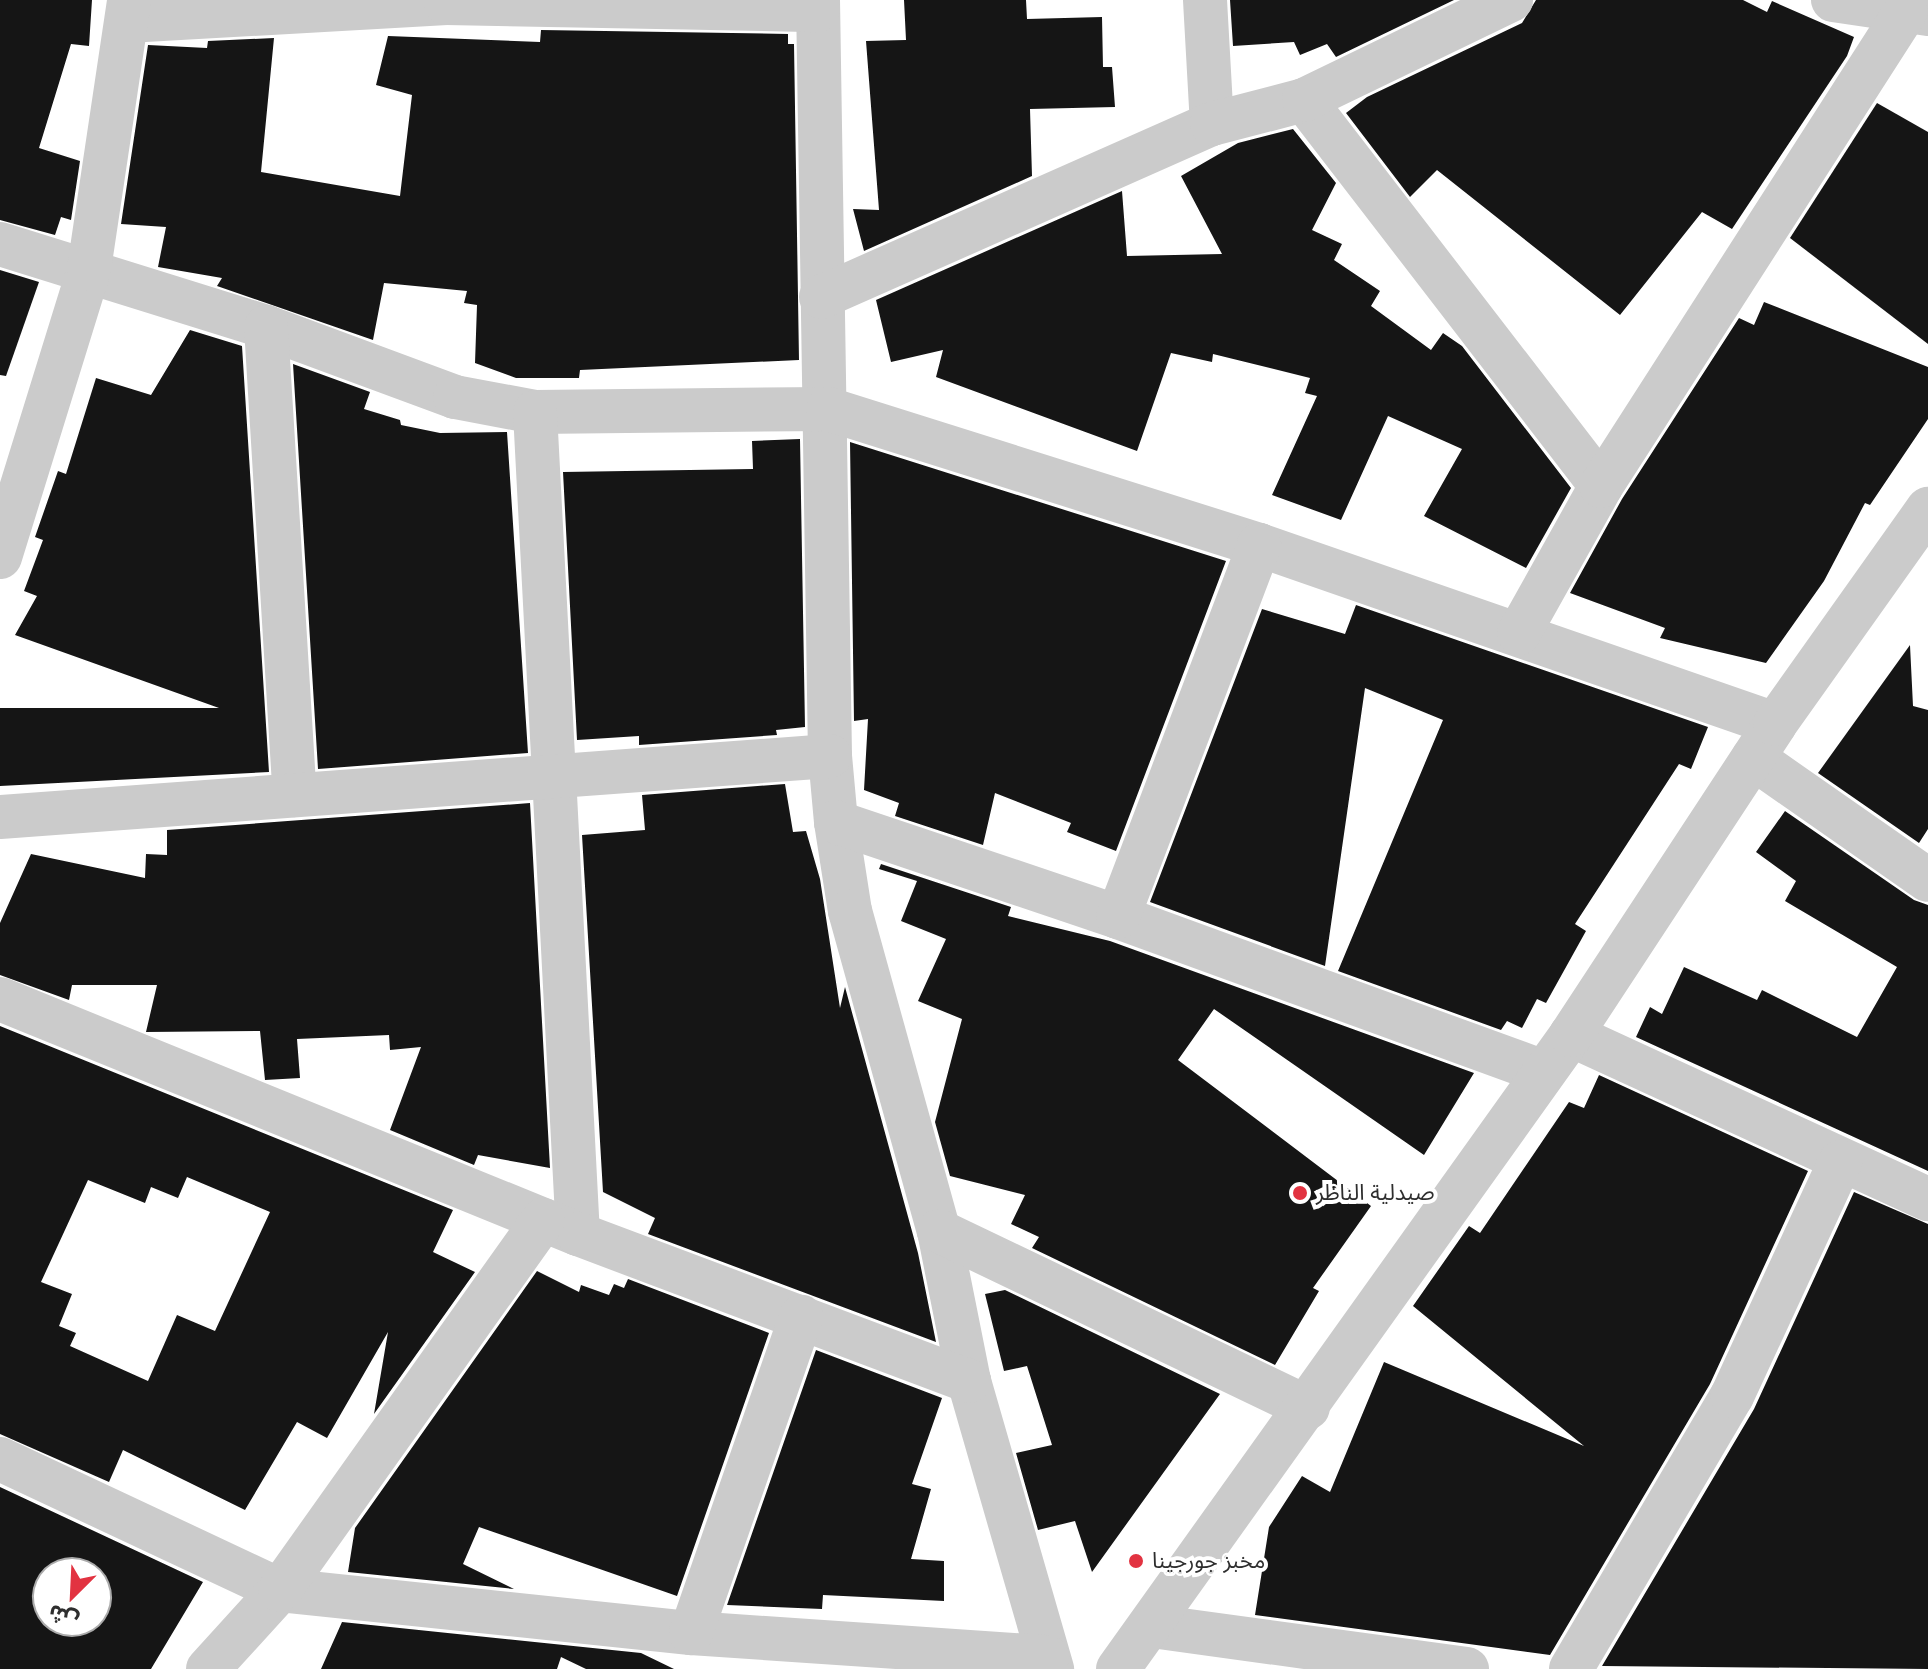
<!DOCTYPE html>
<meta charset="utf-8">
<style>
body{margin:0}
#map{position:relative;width:1928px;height:1669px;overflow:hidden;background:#fff;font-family:Mulish,"Noto Sans Arabic",sans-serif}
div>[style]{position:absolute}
.building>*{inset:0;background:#151515}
.minor>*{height:44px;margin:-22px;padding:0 22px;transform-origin:22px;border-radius:22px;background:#cbcbcb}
.tertiary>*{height:44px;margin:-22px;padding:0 22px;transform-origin:22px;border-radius:22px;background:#cbcbcb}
.dots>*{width:22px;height:22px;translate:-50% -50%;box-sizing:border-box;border:4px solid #fff;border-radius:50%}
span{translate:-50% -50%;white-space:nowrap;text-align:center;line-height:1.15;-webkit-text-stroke:8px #fff;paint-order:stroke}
.poi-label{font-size:22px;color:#2e2e2e}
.left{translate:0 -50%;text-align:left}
.north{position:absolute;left:32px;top:1557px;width:80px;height:80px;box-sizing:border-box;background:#fff;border:2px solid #ababab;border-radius:50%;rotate:204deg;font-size:22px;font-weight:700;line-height:32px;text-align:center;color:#2e2e2e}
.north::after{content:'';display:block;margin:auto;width:28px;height:36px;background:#e23341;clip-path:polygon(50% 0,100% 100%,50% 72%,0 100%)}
</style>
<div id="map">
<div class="building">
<i style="clip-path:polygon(0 0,92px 0,89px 46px,71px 44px,39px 148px,80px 161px,71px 220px,61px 217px,55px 235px,0 220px)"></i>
<i style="clip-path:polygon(904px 0,1026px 0,1027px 19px,1102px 17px,1103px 67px,1112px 67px,1115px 107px,1030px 109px,1032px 176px,864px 251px,853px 209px,879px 210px,866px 41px,906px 40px)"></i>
<i style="clip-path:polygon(1230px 0,1454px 0,1336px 57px,1327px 44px,1300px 55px,1294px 42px,1233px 46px)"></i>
<i style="clip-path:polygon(1536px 0,1743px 0,1767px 12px,1772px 1px,1854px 37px,1847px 56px,1732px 229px,1702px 212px,1620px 315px,1437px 170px,1410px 197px,1346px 113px,1367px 97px,1522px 23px)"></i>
<i style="clip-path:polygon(541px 30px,788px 34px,788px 44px,794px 44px,799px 360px,580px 370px,579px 378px,516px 378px,475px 363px,477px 305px,464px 303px,467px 291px,384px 283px,373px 340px,217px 286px,222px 278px,158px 267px,166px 227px,121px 224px,148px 45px,207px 48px,208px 41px,274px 38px,261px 172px,400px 196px,412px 95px,376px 85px,388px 36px,540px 42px)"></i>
<i style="clip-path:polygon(1877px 103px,1928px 132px,1928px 344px,1790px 238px)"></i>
<i style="clip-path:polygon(1293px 129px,1336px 183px,1312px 230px,1342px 244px,1334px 260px,1380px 291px,1371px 306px,1431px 350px,1443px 333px,1462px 346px,1571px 488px,1526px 568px,1424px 516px,1462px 449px,1388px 416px,1341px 520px,1272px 495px,1317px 396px,1305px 393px,1310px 378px,1213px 354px,1212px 362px,1171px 353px,1137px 451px,936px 377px,943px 350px,891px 362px,876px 300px,1122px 191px,1127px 256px,1222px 254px,1181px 176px,1238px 143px)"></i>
<i style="clip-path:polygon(0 270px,39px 282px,6px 376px,0 375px)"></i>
<i style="clip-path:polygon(1764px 302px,1928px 367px,1928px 419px,1870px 505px,1865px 503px,1824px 581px,1766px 663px,1660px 638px,1665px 628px,1570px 593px,1622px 499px,1739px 318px,1754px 325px)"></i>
<i style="clip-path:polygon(190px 330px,242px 346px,269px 772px,0 786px,0 708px,219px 708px,15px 635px,37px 596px,24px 591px,43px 540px,35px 537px,58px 471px,66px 474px,96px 378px,151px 395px)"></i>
<i style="clip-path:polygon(293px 364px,370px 392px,364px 409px,400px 420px,401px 425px,440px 433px,507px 432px,528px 753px,318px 769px)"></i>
<i style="clip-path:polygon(800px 439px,805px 727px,776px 730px,777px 735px,639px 745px,639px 736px,577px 740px,563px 472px,753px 469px,752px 441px)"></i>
<i style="clip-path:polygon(850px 442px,1226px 561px,1116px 851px,1067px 832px,1071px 823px,995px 793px,983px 845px,895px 816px,899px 803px,864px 790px,868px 719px,854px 721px)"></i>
<i style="clip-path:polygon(1356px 605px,1708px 727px,1691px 769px,1679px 764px,1575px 924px,1586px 931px,1546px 1003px,1537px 999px,1522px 1028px,1507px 1021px,1501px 1030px,1338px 971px,1443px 720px,1365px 688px,1325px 966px,1150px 902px,1262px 609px,1345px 634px)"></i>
<i style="clip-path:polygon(1910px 645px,1913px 706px,1928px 710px,1928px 829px,1919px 843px,1818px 773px)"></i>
<i style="clip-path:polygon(785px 784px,793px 832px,806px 831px,820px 879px,840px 1008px,845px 987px,918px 1253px,936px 1342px,648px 1234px,655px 1218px,603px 1192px,582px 835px,645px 830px,642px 795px)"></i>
<i style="clip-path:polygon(530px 803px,550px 1168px,478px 1155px,474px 1165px,390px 1130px,421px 1047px,390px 1050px,389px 1035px,297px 1039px,300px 1078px,265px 1080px,260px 1031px,146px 1032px,157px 985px,72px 985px,69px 1000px,0 975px,0 923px,31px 854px,145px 878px,146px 854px,167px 855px,167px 830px)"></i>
<i style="clip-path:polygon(1785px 811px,1914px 900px,1928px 905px,1928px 1171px,1636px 1037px,1650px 1007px,1662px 1014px,1684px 967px,1757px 1000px,1762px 990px,1857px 1037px,1897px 967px,1785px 901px,1796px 881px,1756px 852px)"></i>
<i style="clip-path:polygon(881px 864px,1011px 907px,1008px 916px,1110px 941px,1474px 1073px,1424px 1155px,1214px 1009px,1178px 1060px,1371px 1206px,1313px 1288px,1319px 1291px,1275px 1365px,1032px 1248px,1039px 1237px,1011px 1224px,1025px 1195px,950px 1176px,935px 1122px,962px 1019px,918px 1001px,946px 939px,901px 921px,917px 881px,879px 869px)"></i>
<i style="clip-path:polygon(evenodd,0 1026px,453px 1210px,433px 1252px,475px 1272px,374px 1414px,388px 1332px,327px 1438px,297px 1422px,245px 1510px,123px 1450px,109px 1482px,0 1434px,0 1026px,187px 1177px,270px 1212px,215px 1331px,177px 1315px,148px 1381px,70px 1346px,76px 1333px,59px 1326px,72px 1294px,41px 1282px,88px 1180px,145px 1203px,151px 1187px,178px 1198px,187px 1177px)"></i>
<i style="clip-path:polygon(1599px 1075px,1808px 1171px,1710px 1384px,1550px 1655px,1255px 1615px,1269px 1527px,1302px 1476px,1330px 1492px,1384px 1362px,1584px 1446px,1413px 1306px,1469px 1226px,1480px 1233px,1569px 1102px,1584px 1108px)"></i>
<i style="clip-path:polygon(1854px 1192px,1928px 1224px,1928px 1669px,1602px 1666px,1754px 1409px)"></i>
<i style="clip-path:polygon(537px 1271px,579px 1292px,581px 1285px,609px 1295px,614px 1284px,624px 1288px,628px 1279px,769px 1333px,677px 1596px,479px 1527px,463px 1564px,514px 1589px,348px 1572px,355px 1528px)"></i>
<i style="clip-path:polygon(1005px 1290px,1220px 1394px,1092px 1572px,1075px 1521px,1038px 1530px,1016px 1453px,1052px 1445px,1027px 1366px,1004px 1371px,985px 1294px)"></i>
<i style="clip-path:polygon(816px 1350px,942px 1398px,912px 1484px,931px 1489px,911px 1559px,944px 1561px,944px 1601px,823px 1595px,822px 1609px,727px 1605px)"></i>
<i style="clip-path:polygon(evenodd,0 1487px,203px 1582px,151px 1669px,0 1669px,0 1487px,48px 1573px,96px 1573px,96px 1621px,48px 1621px,48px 1573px)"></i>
<i style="clip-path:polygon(342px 1622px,641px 1653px,674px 1669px,586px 1669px,561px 1657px,557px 1669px,321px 1669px)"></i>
</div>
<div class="minor">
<i style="left:818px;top:0;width:756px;rotate:89.09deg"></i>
<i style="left:830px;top:756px;width:66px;rotate:84.8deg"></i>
<i style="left:836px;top:822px;width:90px;rotate:81.1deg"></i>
<i style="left:850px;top:911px;width:332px;rotate:74.5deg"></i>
<i style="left:939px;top:1231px;width:153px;rotate:78.7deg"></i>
<i style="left:969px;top:1381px;width:300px;rotate:73.9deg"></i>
<i style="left:1205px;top:0;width:124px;rotate:86.8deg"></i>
<i style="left:1833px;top:0;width:96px;rotate:8.4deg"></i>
<i style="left:127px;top:21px;width:320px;rotate:-3.2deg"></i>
<i style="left:446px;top:3px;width:372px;rotate:1.1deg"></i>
<i style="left:1304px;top:100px;width:487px;rotate:52.4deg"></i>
<i style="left:0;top:244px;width:279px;rotate:17.3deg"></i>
<i style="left:266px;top:327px;width:202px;rotate:20.3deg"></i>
<i style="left:455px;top:397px;width:81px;rotate:10.6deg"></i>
<i style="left:535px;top:412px;width:293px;rotate:-0.6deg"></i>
<i style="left:828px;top:409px;width:452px;rotate:17.5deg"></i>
<i style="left:1259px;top:545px;width:546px;rotate:19.13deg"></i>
<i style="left:821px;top:297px;width:428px;rotate:-23.9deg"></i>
<i style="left:1212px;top:124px;width:95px;rotate:-14.6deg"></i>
<i style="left:1304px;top:100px;width:230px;rotate:-25.8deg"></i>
<i style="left:266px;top:327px;width:469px;rotate:86.5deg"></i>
<i style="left:535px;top:412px;width:823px;rotate:87.01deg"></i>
<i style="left:0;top:557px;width:301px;rotate:-72.8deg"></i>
<i style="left:89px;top:269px;width:272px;rotate:-81.5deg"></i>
<i style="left:1519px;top:633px;width:168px;rotate:-60.8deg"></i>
<i style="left:1601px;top:486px;width:564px;rotate:-57.3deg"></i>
<i style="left:1753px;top:758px;width:213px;rotate:34.9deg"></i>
<i style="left:0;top:817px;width:832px;rotate:-4.2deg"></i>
<i style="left:836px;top:822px;width:298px;rotate:18.6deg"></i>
<i style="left:1118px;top:917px;width:452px;rotate:20deg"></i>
<i style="left:1118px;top:917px;width:398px;rotate:-69.2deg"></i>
<i style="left:0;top:999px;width:624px;rotate:22.13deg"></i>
<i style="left:578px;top:1234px;width:418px;rotate:20.6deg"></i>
<i style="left:1571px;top:1035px;width:393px;rotate:24.7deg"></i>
<i style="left:939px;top:1231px;width:409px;rotate:25.6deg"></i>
<i style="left:0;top:1459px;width:309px;rotate:25.1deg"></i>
<i style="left:280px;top:1590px;width:413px;rotate:6deg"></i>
<i style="left:691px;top:1633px;width:357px;rotate:3.9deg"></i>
<i style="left:1152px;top:1626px;width:318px;rotate:7.8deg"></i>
<i style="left:691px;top:1633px;width:335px;rotate:-70.8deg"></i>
<i style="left:208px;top:1669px;width:107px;rotate:-47.7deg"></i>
<i style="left:280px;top:1590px;width:454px;rotate:-54.6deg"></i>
<i style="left:1571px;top:1669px;width:317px;rotate:-59.5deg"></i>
<i style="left:1732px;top:1396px;width:258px;rotate:-65.2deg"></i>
</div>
<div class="tertiary">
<i style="left:1118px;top:1669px;width:779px;rotate:-54.45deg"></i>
<i style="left:1571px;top:1035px;width:372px;rotate:-56.7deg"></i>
<i style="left:1775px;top:724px;width:264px;rotate:-54.6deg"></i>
</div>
<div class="dots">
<i style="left:1300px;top:1193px;background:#e23341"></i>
<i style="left:1136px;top:1561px;background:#e23341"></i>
</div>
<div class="poi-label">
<span class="left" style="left:1316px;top:1193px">صيدلية الناظر</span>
<span class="left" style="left:1152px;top:1561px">مخبز جورجينا</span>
</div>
<div class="north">ش</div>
</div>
